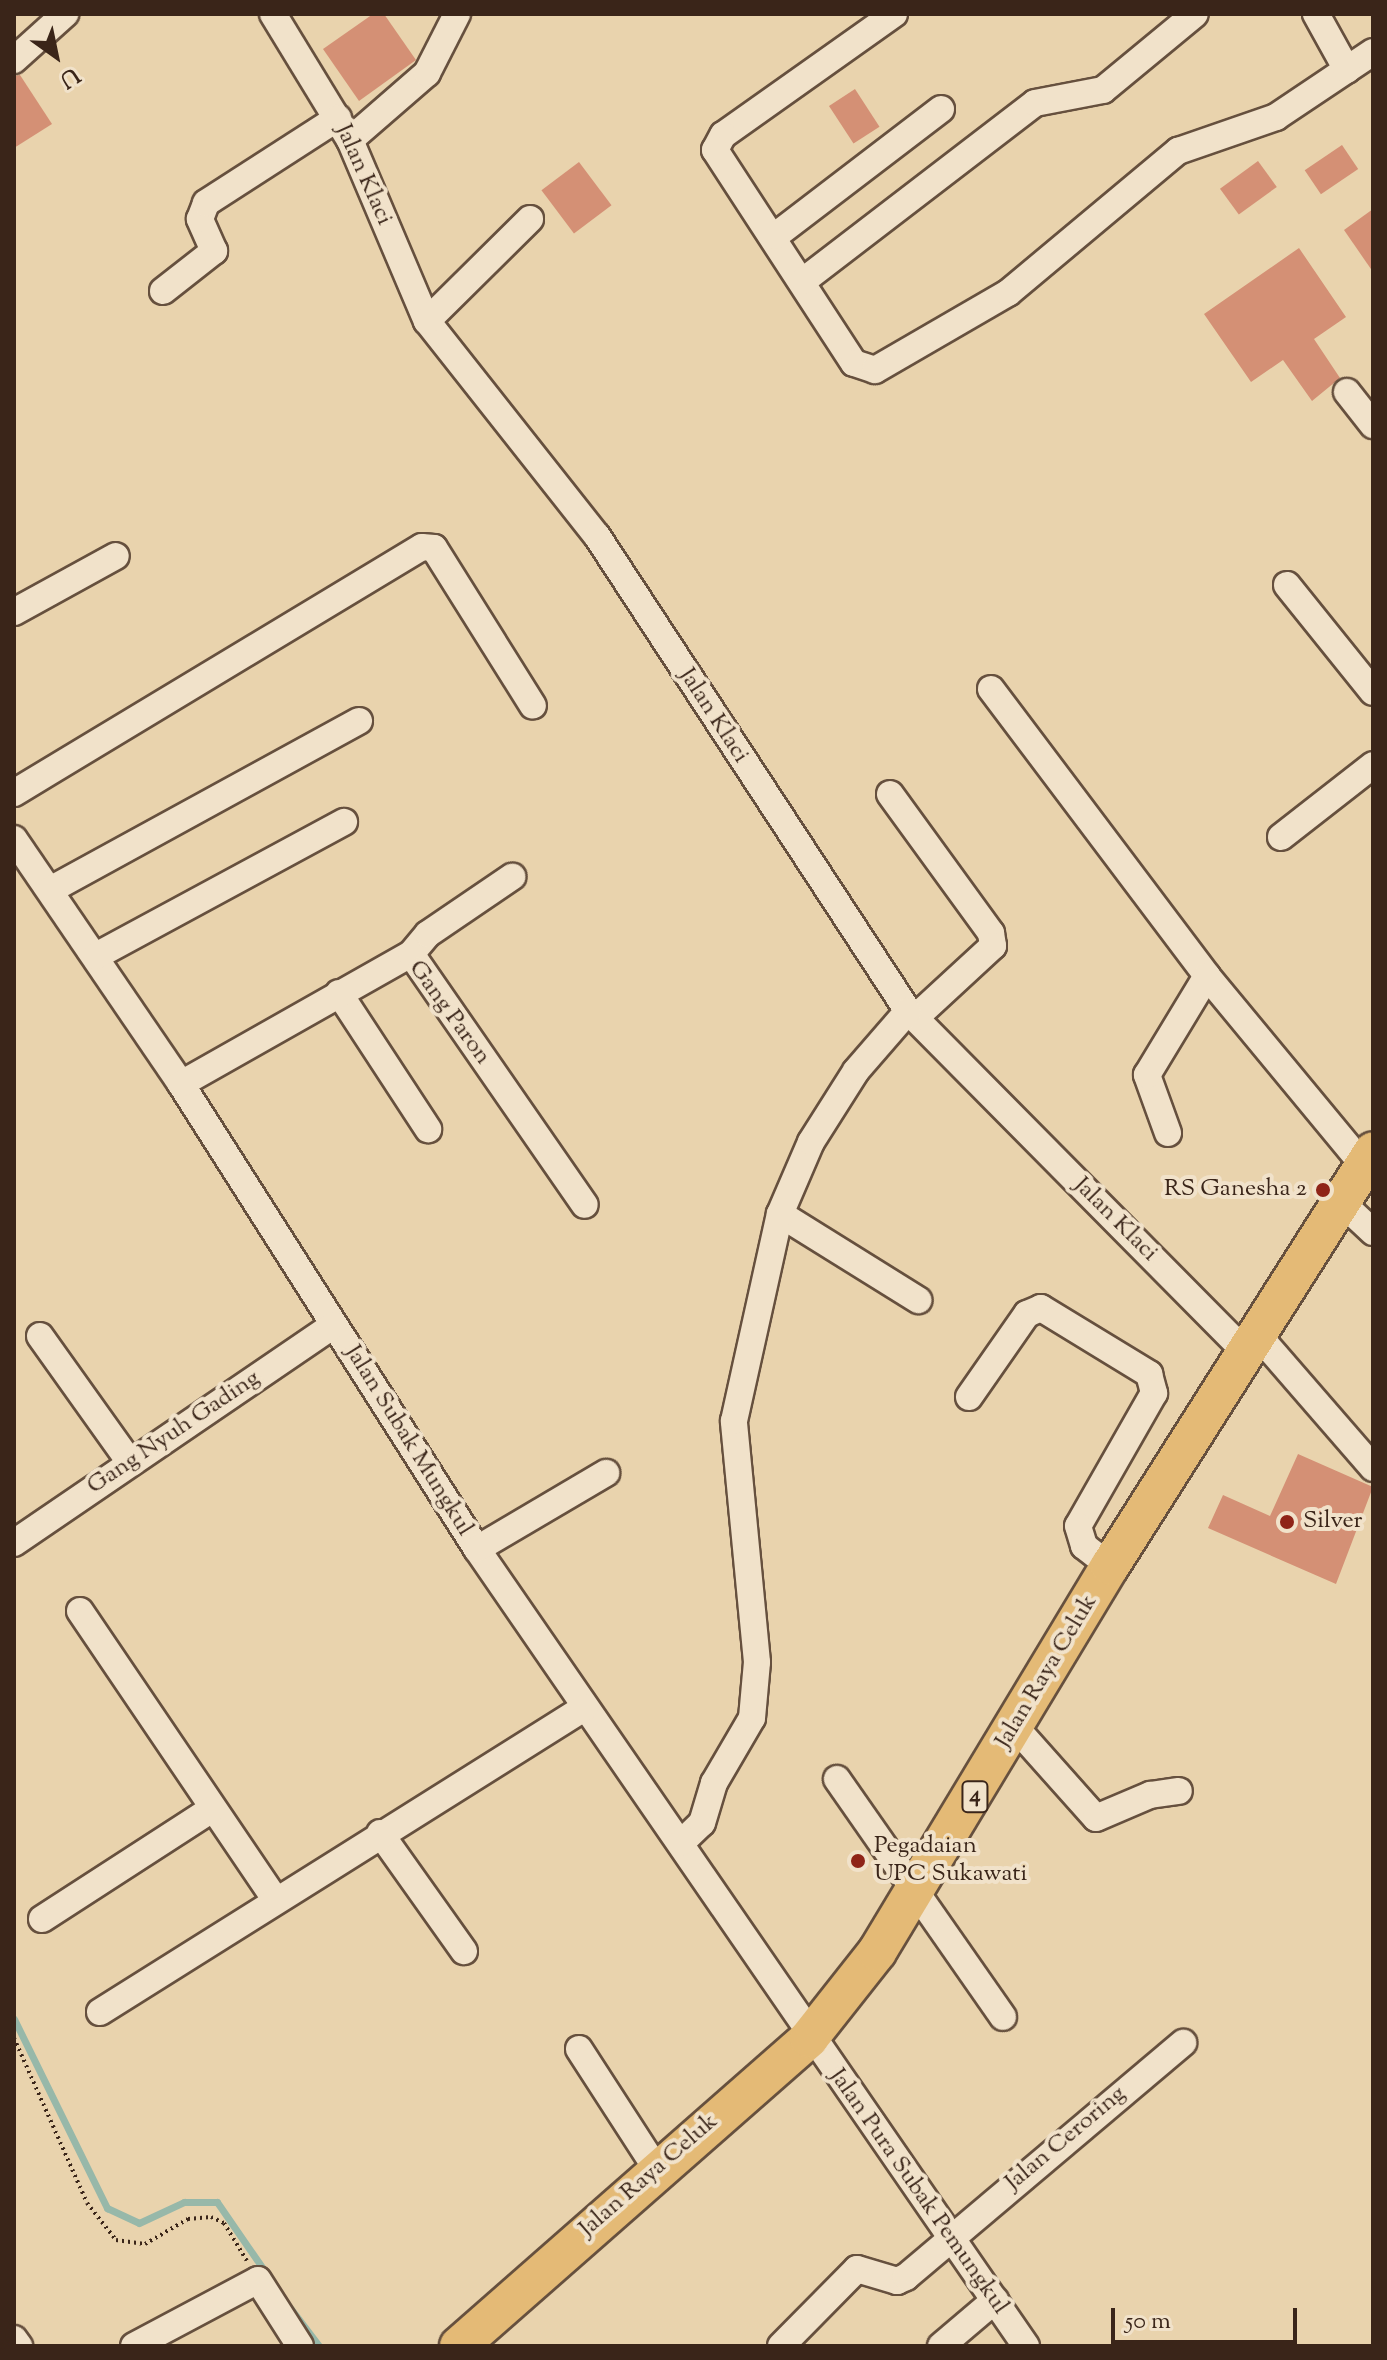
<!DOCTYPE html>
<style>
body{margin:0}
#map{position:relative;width:1387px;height:2360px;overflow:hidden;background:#e9d3ad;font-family:"Sorts Mill Goudy",serif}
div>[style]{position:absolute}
.stream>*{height:7px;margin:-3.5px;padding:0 3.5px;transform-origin:3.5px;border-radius:3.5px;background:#97b8a9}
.building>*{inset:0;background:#d49075;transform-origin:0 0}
.path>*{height:4px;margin-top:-2px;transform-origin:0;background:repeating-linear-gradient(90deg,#3a2519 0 2px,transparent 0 6px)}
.roads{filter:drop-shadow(2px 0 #66503e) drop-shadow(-2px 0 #66503e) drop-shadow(0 2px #66503e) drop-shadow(0 -2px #66503e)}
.minor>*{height:26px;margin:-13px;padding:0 13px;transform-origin:13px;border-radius:13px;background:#f1e2ca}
.highway>*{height:38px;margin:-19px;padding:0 19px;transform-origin:19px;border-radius:19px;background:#e4ba76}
.dots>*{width:22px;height:22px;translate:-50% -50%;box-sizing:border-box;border:4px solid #f1e2ca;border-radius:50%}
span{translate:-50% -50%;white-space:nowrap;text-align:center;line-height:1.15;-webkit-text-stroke:8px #f1e2ca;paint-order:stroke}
.shield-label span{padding:2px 6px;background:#f1e2ca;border:2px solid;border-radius:6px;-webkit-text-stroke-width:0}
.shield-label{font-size:22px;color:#3a2519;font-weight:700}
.street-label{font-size:24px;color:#3a2519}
.poi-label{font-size:24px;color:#3a2519}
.right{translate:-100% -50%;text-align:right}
.left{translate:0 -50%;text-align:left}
.frame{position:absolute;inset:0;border:16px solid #3a2519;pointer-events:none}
.north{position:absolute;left:16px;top:16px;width:80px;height:80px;-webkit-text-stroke:6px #f1e2ca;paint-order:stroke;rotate:147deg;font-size:22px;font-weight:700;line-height:32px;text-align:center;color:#3a2519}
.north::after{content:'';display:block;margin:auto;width:28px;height:36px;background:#3a2519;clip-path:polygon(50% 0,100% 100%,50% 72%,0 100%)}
.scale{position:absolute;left:1111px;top:2308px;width:186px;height:36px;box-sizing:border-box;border:4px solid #3a2519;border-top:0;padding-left:10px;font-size:24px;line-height:28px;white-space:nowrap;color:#3a2519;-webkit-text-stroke:6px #f1e2ca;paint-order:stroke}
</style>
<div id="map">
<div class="stream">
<i style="left:14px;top:2019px;width:211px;rotate:63.8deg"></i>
<i style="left:107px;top:2208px;width:35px;rotate:25deg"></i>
<i style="left:139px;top:2223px;width:50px;rotate:-25deg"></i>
<i style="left:184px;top:2202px;width:33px"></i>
<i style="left:217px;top:2202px;width:90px;rotate:55.4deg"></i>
<i style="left:291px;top:2309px;width:46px;rotate:52.9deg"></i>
</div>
<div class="building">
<i style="clip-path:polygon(373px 14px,384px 14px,416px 60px,359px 101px,323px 49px)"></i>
<i style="clip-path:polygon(20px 75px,52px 124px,14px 148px,14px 76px)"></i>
<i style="left:855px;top:89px;width:45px;height:31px;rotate:57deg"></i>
<i style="left:1342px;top:145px;width:29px;height:45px;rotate:56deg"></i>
<i style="left:1258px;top:161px;width:32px;height:47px;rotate:54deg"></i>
<i style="left:579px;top:162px;width:54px;height:47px;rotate:53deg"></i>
<i style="clip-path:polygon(1373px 209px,1373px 272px,1344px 230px)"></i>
<i style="clip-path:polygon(1299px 248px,1346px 317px,1314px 339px,1340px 378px,1312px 401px,1283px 360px,1251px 382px,1204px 314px)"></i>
<i style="clip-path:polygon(1298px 1454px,1373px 1487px,1336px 1584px,1208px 1528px,1223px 1495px,1270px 1516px)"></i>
</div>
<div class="path">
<i style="left:14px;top:2038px;width:180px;rotate:66.1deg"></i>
<i style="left:87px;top:2203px;width:47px;rotate:51.9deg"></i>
<i style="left:116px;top:2240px;width:29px;rotate:8deg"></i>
<i style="left:145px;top:2244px;width:50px;rotate:-30.2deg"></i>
<i style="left:188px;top:2219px;width:23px;rotate:-5deg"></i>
<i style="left:211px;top:2217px;width:14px;rotate:25deg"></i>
<i style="left:224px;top:2223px;width:44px;rotate:58.8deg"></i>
</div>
<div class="roads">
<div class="minor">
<i style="left:273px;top:14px;width:148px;rotate:58.6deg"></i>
<i style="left:350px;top:140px;width:197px;rotate:67deg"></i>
<i style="left:427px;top:321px;width:274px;rotate:51.7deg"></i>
<i style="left:597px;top:536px;width:568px;rotate:56.79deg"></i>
<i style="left:908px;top:1011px;width:479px;rotate:45.3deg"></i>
<i style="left:894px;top:14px;width:209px;rotate:144.7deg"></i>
<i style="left:723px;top:135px;width:17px;rotate:118deg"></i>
<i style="left:715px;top:150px;width:254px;rotate:56.9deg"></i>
<i style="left:854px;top:363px;width:22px;rotate:18deg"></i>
<i style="left:875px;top:370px;width:154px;rotate:-30.1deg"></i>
<i style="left:1008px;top:293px;width:222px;rotate:-39.9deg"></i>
<i style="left:1178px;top:151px;width:104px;rotate:-19.1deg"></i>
<i style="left:1276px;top:117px;width:117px;rotate:-33.8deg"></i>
<i style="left:1316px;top:14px;width:64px;rotate:61deg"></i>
<i style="left:14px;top:60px;width:69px;rotate:-42deg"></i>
<i style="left:350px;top:140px;width:102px;rotate:-41deg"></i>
<i style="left:427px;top:73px;width:66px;rotate:-63deg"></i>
<i style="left:775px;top:236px;width:209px;rotate:-37.4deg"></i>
<i style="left:803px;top:281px;width:292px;rotate:-37.5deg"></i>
<i style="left:1035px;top:103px;width:69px;rotate:-10.8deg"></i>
<i style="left:1103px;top:90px;width:119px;rotate:-39.6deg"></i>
<i style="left:163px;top:291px;width:65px;rotate:-38.1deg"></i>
<i style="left:214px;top:251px;width:35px;rotate:-114deg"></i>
<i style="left:200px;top:219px;width:17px;rotate:-69deg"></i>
<i style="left:206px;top:203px;width:157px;rotate:-32.8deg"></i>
<i style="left:427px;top:321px;width:145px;rotate:-44.7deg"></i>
<i style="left:1347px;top:392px;width:42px;rotate:51.8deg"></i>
<i style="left:1287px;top:585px;width:137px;rotate:51.2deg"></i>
<i style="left:14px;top:612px;width:116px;rotate:-28.8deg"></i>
<i style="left:991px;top:689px;width:359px;rotate:53deg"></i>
<i style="left:1207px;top:976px;width:261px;rotate:50.4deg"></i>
<i style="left:14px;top:793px;width:476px;rotate:-31.1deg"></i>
<i style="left:422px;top:547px;width:12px;rotate:5deg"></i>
<i style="left:434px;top:548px;width:186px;rotate:57.9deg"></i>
<i style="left:890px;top:794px;width:172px;rotate:54deg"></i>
<i style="left:991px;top:933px;width:13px;rotate:81deg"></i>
<i style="left:993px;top:946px;width:106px;rotate:137.3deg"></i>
<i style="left:1281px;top:837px;width:117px;rotate:-38deg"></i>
<i style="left:14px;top:839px;width:297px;rotate:55.7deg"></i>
<i style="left:181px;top:1084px;width:551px;rotate:57.52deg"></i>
<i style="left:477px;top:1549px;width:968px;rotate:55.44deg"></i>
<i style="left:52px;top:889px;width:350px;rotate:-28.7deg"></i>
<i style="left:411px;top:954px;width:305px;rotate:55.3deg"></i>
<i style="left:96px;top:956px;width:282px;rotate:-28.4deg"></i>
<i style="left:339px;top:993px;width:163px;rotate:56.8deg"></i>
<i style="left:181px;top:1084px;width:264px;rotate:-29.5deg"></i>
<i style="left:411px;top:954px;width:26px;rotate:-50deg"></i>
<i style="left:428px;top:934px;width:102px;rotate:-34.2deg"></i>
<i style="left:1168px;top:1133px;width:62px;rotate:-109.9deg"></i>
<i style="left:1147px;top:1075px;width:116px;rotate:-58.8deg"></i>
<i style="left:1341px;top:1202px;width:44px;rotate:43.2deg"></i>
<i style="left:780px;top:1214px;width:163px;rotate:31.9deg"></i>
<i style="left:1257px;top:1334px;width:177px;rotate:49.1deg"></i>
<i style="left:40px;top:1336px;width:155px;rotate:54.5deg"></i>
<i style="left:969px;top:1397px;width:101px;rotate:-55.1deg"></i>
<i style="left:1027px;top:1314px;width:15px;rotate:-23deg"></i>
<i style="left:1041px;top:1308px;width:127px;rotate:31.4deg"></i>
<i style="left:1149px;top:1374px;width:20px;rotate:75deg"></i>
<i style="left:1154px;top:1393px;width:153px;rotate:119.7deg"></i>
<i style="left:1078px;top:1526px;width:21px;rotate:73deg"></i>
<i style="left:1084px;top:1546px;width:33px;rotate:38deg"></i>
<i style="left:14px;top:1543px;width:387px;rotate:-34.3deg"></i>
<i style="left:477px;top:1549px;width:150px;rotate:-30.5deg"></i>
<i style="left:80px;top:1611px;width:346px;rotate:55.9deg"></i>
<i style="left:1014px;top:1726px;width:123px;rotate:48.3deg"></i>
<i style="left:1096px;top:1818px;width:59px;rotate:-23.1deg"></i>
<i style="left:1150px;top:1795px;width:29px;rotate:-8deg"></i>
<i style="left:837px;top:1779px;width:290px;rotate:55.1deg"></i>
<i style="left:380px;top:1833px;width:145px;rotate:54.6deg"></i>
<i style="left:681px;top:1843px;width:29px;rotate:-44deg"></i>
<i style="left:702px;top:1823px;width:42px;rotate:-73.3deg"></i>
<i style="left:714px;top:1783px;width:75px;rotate:-59.7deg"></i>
<i style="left:752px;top:1718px;width:56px;rotate:-84.9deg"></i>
<i style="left:757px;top:1662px;width:242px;rotate:-95.5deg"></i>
<i style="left:734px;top:1421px;width:212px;rotate:-77.5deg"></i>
<i style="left:780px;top:1214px;width:78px;rotate:-66.7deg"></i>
<i style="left:811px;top:1142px;width:84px;rotate:-57.6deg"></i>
<i style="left:856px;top:1071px;width:79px;rotate:-49.1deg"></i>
<i style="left:42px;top:1919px;width:202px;rotate:-32.9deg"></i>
<i style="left:100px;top:2012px;width:572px;rotate:-32.13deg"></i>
<i style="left:579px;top:2049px;width:142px;rotate:57.1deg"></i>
<i style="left:14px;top:2339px;width:9px;rotate:54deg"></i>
<i style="left:134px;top:2346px;width:140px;rotate:-28deg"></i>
<i style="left:258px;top:2280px;width:78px;rotate:57.5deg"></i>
<i style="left:781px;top:2346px;width:108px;rotate:-45.4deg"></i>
<i style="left:857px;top:2269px;width:42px;rotate:16.7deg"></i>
<i style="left:897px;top:2281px;width:10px;rotate:-24deg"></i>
<i style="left:906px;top:2277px;width:363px;rotate:-40.2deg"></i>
<i style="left:941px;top:2346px;width:71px;rotate:-40.4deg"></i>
</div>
<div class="highway">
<i style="left:459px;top:2346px;width:466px;rotate:-41.3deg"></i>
<i style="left:809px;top:2038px;width:110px;rotate:-51.7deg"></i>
<i style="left:877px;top:1952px;width:451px;rotate:-58.9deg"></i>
<i style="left:1110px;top:1566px;width:491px;rotate:-57.6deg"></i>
</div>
</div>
<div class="dots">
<i style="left:1323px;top:1190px;background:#8f2418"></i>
<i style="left:1287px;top:1522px;background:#8f2418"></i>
<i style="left:858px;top:1861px;background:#8f2418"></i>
</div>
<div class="shield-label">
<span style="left:975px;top:1797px">4</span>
</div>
<div class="street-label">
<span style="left:363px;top:175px;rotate:66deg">Jalan Klaci</span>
<span style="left:713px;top:716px;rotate:57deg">Jalan Klaci</span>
<span style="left:449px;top:1013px;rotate:54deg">Gang Paron</span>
<span style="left:1115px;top:1220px;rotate:45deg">Jalan Klaci</span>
<span style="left:174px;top:1433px;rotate:-34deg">Gang Nyuh Gading</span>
<span style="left:408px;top:1441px;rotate:58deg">Jalan Subak Mungkul</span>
<span style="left:1047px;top:1672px;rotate:-59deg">Jalan Raya Celuk</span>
<span style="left:1066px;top:2139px;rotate:-40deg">Jalan Ceroring</span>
<span style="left:649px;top:2176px;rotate:-41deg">Jalan Raya Celuk</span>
<span style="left:918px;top:2192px;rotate:55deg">Jalan Pura Subak Pemungkul</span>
</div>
<div class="poi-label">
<span class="right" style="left:1307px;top:1190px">RS Ganesha 2</span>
<span class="left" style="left:1303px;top:1522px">Silver</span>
<span class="left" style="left:874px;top:1861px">Pegadaian<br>UPC Sukawati</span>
</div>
<div class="frame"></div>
<div class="north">U</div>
<div class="scale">50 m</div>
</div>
